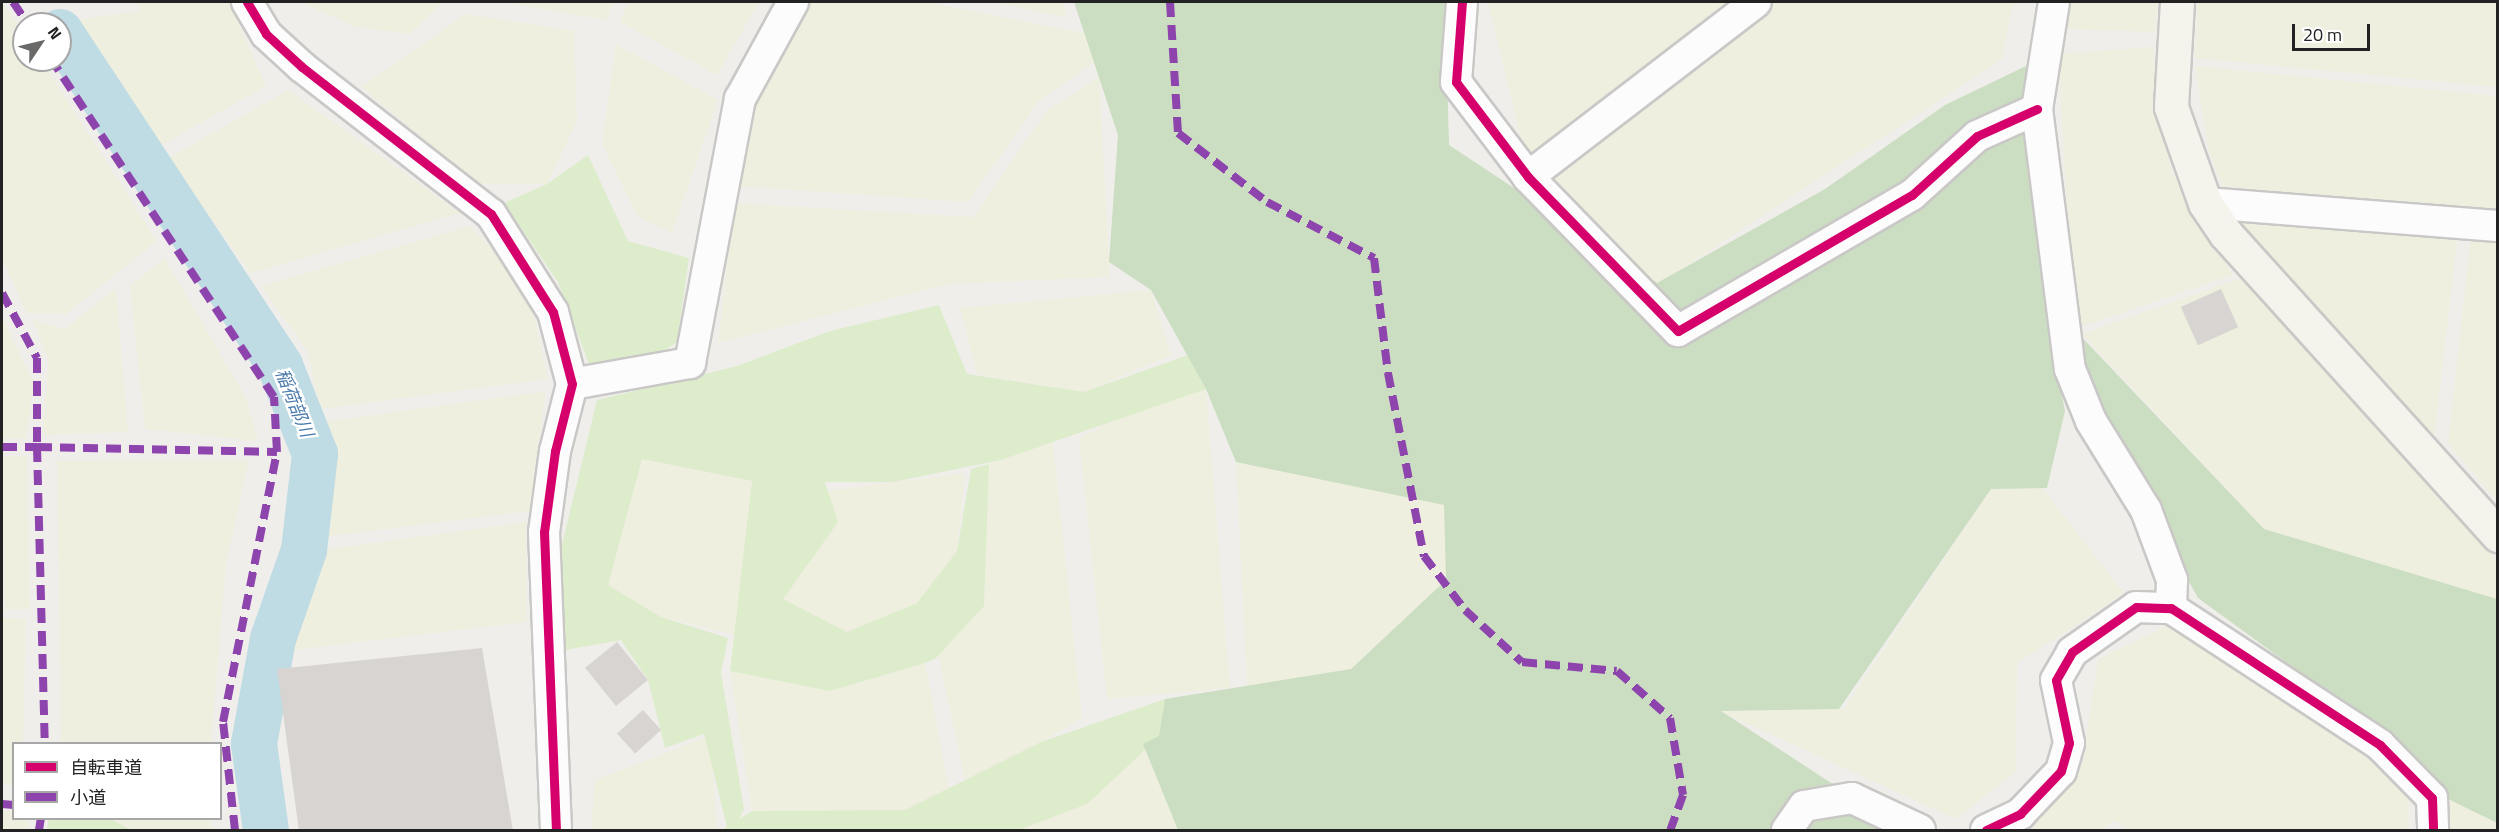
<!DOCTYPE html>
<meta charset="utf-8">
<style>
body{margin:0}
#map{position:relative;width:2499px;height:832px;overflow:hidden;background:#f0eeeb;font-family:"Titillium Web","Noto Sans JP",sans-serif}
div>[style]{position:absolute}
.farmland>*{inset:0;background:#efefdf;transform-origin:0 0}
.grass>*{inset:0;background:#ddeccb}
.forest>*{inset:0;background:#cbdec1}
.river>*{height:46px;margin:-23px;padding:0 23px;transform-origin:23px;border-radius:23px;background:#bfdbe3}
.building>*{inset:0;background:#d7d4d2;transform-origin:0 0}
.roads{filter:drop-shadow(2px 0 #c9c8c7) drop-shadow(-2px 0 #c9c8c7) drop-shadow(0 2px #c9c8c7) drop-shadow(0 -2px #c9c8c7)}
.street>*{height:30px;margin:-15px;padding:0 15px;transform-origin:15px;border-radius:15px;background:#fdfcfc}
.secondary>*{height:33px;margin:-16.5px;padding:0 16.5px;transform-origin:16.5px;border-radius:16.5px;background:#f4f4ed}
.quiet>*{height:8px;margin-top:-4px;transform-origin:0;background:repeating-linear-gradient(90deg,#8e44ad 0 15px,transparent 0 23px)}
.cycleway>*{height:9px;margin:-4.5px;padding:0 4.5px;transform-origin:4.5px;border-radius:4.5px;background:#d6006c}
span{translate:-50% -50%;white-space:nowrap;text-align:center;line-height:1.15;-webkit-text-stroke:4.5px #fff;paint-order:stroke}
.water-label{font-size:18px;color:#4a7aab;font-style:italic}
.frame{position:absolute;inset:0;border:3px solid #222;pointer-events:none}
.legend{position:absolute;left:12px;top:742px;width:210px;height:78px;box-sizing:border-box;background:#fff;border:2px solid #a7a7a7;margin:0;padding:8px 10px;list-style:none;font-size:18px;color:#222}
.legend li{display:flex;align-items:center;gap:12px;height:30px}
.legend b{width:30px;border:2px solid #a7a7a7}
.north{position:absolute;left:12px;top:12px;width:60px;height:60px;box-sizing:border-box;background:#fff;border:2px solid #a7a7a7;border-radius:50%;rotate:55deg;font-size:16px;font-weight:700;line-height:24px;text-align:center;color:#222}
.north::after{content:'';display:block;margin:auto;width:21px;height:27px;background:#6a6968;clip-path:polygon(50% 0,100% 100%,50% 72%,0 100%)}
.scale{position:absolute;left:2292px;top:24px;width:78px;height:27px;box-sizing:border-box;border:3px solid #222;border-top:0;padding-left:8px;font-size:18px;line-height:21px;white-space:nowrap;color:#222;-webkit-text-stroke:4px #fff;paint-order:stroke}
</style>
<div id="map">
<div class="farmland">
<i style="clip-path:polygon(2px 2px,24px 33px,24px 60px,41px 60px,157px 241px,66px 314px,27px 313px,2px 259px)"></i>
<i style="clip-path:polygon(139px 2px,229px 2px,266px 86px,158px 147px,67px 21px,139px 11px)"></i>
<i style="clip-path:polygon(300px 2px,443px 2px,410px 34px,356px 27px)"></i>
<i style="clip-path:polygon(499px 2px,613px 2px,607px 20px)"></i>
<i style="clip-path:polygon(628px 2px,759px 2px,717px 75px,620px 22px)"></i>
<i style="clip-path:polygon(809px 2px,927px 2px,1085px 33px,1094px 62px,1038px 102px,968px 202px,737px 186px,751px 104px)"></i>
<i style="clip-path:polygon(992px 2px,1063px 2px,1067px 18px)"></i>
<i style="clip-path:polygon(1488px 2px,2013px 2px,2002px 59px,1658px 284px,1527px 164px)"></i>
<i style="clip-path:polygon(2067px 2px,2158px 2px,2155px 32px,2064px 29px)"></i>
<i style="clip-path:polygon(2197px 2px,2497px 2px,2497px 87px,2195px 58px)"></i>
<i style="clip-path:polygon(466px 14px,574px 31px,577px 121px,547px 184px,478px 184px,361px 87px)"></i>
<i style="clip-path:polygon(616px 44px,718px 100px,672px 233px,638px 217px,602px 144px)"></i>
<i style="clip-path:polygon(2153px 47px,2158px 112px,2173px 175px,2233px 275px,2074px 329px,2058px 54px)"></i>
<i style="clip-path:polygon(2195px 66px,2497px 96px,2497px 214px,2222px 186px,2209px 152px)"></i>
<i style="clip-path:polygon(1099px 78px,1110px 277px,948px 284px,718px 343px,734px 203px,973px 217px,1048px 109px)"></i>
<i style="clip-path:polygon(288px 90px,460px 213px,251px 273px,167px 159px)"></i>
<i style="clip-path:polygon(2236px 222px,2458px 233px,2433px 448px)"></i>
<i style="clip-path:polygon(470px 226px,503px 261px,533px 311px,548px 379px,320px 409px,308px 352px,261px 286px)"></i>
<i style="clip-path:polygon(2471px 234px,2497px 236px,2497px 500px,2448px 444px)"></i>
<i style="clip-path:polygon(165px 259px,246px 398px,258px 441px,145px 429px,130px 285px)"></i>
<i style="clip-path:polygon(2241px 278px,2497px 561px,2497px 599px,2264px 529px,2082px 334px)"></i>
<i style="clip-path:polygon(116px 288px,128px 432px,43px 435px,48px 360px,33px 320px,65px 329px)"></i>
<i style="clip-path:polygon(1151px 290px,1171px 355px,1084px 392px,977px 374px,960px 308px)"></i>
<i style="clip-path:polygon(2px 317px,34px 383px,26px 439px,2px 439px)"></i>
<i style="clip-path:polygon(1206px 389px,1230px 688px,1107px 699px,1079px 438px,1153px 402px)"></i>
<i style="clip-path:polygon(546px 391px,529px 511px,308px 539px,323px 422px)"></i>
<i style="clip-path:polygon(1053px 442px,1082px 718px,966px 786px,938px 654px,984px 606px,989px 464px)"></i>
<i style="left:27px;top:456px;width:153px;height:25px;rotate:89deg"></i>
<i style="clip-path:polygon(642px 459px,752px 481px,737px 635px,661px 617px,608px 585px)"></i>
<i style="clip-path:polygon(249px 460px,226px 564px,211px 743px,61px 743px,57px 461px)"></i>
<i style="clip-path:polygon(1236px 462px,1444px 504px,1446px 580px,1351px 669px,1247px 686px)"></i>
<i style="clip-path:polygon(965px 473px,957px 551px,917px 603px,847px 632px,782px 599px,838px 522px,828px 491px)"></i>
<i style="clip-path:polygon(2040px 485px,2124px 593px,2017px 663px,2016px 771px,1956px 819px,1720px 711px,1844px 709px,1991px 489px)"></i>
<i style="clip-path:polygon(526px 522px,527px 622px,268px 653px,300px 553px)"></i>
<i style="clip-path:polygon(2px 618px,26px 619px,23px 743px,14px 744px,13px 786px,2px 784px)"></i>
<i style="clip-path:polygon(2169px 625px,2408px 785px,2409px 830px,2127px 830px,2115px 820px,2102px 830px,2021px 830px,2082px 765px,2098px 659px)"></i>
<i style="clip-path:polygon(925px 663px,949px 788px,905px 810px,752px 811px,730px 671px,830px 691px)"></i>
<i style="clip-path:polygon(710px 736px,717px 830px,591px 830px,595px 780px)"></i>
<i style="clip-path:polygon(1143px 744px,1178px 830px,1020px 830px,1011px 823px)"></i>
<i style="clip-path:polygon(2440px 795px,2497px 823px,2497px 830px,2440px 830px)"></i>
<i style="clip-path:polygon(2px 811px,13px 812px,14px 818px,29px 819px,27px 830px,2px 830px)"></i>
<i style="clip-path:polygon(110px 819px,210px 819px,212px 830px,132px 830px)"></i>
</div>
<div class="grass">
<i style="clip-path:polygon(588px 155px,628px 241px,689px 258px,677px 342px,653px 358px,590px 367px,558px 282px,504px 203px,547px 184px)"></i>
<i style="clip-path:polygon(939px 305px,967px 374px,1084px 392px,1188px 355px,1206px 389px,1001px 460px,893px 482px,825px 482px,838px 522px,783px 599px,847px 632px,917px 603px,957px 551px,971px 469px,989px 464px,984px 606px,935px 659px,925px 663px,830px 691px,730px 671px,752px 481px,642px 459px,608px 585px,661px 617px,728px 638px,721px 673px,744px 809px,739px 819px,752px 811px,905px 810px,1041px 742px,1165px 699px,1159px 737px,1087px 804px,1019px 830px,722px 830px,727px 827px,704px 734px,665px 748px,648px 680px,621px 640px,565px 650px,560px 553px,597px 400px,737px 366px,830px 331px)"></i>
<i style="clip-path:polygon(49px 818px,110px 819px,132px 830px,47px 830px)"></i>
</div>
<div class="forest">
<i style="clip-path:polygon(1074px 2px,1445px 2px,1449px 145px,1657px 283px,1825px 189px,1945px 105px,2026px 66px,2052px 346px,2065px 411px,2047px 488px,1991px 489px,1839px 709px,1721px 711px,1903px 830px,1178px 830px,1143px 744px,1159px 736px,1165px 699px,1351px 669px,1446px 580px,1444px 505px,1236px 462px,1206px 389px,1151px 290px,1109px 262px,1118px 135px)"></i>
<i style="clip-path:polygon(2074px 329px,2264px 529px,2497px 599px,2497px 823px,2440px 795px,2400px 745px,2198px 598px,2096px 415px)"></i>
</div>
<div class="river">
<i style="left:60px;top:32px;width:400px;rotate:56.6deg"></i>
<i style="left:280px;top:366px;width:95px;rotate:68.3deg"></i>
<i style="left:315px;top:454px;width:97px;rotate:96.5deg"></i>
<i style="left:304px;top:550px;width:94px;rotate:109.2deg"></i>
<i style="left:273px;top:639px;width:107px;rotate:100.3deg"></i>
<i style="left:254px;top:744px;width:87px;rotate:82.1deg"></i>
</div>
<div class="building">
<i style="left:2221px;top:289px;width:42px;height:44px;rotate:66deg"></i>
<i style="left:617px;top:642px;width:49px;height:41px;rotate:51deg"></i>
<i style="clip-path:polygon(482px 648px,513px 831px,299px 831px,277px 669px)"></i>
<i style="left:643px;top:710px;width:27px;height:35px;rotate:48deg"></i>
</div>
<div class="roads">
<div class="street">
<i style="left:247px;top:2px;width:37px;rotate:59deg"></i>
<i style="left:266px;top:34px;width:49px;rotate:42.5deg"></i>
<i style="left:302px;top:67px;width:239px;rotate:37.9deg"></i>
<i style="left:491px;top:214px;width:116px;rotate:57.7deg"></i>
<i style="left:553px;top:312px;width:74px;rotate:75.2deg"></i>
<i style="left:572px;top:384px;width:69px;rotate:104.2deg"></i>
<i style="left:555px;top:451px;width:82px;rotate:97.7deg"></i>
<i style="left:544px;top:532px;width:298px;rotate:87.7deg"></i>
<i style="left:1462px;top:2px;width:80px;rotate:94.3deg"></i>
<i style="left:1456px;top:82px;width:119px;rotate:52.8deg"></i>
<i style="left:1528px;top:177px;width:215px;rotate:45.8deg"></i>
<i style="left:1678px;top:331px;width:271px;rotate:-30.2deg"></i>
<i style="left:1912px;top:195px;width:88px;rotate:-42.2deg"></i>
<i style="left:1977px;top:136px;width:66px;rotate:-24.2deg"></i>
<i style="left:2054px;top:2px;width:108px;rotate:99deg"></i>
<i style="left:2037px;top:109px;width:262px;rotate:82.8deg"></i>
<i style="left:2070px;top:369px;width:56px;rotate:68deg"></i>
<i style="left:2091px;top:421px;width:105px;rotate:58.3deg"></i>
<i style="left:2146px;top:510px;width:75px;rotate:69.6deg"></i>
<i style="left:2172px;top:580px;width:28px;rotate:92deg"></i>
<i style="left:1528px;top:177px;width:287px;rotate:-37.5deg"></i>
<i style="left:2205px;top:203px;width:294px;rotate:4.5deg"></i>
<i style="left:572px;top:384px;width:120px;rotate:-10.1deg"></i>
<i style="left:690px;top:363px;width:269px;rotate:-79.3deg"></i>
<i style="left:740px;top:99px;width:111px;rotate:-61.3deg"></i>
<i style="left:1787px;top:830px;width:29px;rotate:-55deg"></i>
<i style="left:1804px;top:806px;width:49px;rotate:-9.5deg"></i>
<i style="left:1852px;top:798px;width:75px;rotate:25.2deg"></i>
<i style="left:1986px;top:830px;width:38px;rotate:-25deg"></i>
<i style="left:2020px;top:814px;width:59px;rotate:-46.4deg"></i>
<i style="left:2061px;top:771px;width:29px;rotate:-74deg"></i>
<i style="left:2069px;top:743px;width:64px;rotate:-101.7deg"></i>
<i style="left:2056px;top:680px;width:32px;rotate:-60deg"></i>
<i style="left:2072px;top:652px;width:78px;rotate:-35.1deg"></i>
<i style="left:2136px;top:607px;width:35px;rotate:2deg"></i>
<i style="left:2171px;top:608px;width:250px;rotate:33.2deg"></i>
<i style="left:2380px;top:745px;width:74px;rotate:45.5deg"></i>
<i style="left:2432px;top:798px;width:32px;rotate:88deg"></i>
</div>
<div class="secondary">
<i style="left:2177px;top:2px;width:105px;rotate:93.3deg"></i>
<i style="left:2171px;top:107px;width:102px;rotate:70.5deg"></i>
<i style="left:2205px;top:203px;width:37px;rotate:56deg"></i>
<i style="left:2226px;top:234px;width:406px;rotate:47.9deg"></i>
</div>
</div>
<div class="quiet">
<i style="left:13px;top:2px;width:27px;rotate:56deg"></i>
<i style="left:1170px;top:2px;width:131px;rotate:86.5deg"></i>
<i style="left:1178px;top:133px;width:113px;rotate:37.8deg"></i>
<i style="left:1267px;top:202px;width:121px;rotate:27.6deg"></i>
<i style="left:1374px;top:258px;width:116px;rotate:83.1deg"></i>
<i style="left:1388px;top:373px;width:187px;rotate:78.9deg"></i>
<i style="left:1424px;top:556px;width:68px;rotate:52.8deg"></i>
<i style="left:1465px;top:610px;width:77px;rotate:42.4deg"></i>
<i style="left:1522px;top:662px;width:95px;rotate:5.4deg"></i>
<i style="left:1617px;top:671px;width:71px;rotate:41.6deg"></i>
<i style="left:1670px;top:718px;width:78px;rotate:80.4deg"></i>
<i style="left:1683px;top:795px;width:37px;rotate:110deg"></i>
<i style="left:2px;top:293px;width:74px;rotate:61.7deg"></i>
<i style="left:37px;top:358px;width:89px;rotate:90deg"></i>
<i style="left:37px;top:447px;width:240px;rotate:1.2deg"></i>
<i style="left:277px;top:452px;width:55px;rotate:-93.1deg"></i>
<i style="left:274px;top:397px;width:404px;rotate:-123.4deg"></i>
<i style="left:2px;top:447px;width:35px"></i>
<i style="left:37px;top:447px;width:297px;rotate:88.5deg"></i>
<i style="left:2px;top:804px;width:12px;rotate:5deg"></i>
<i style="left:39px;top:830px;width:12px;rotate:-81deg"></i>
<i style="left:235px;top:830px;width:109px;rotate:-96.3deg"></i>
<i style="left:223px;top:722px;width:275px;rotate:-78.7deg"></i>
</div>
<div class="cycleway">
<i style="left:247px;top:2px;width:37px;rotate:59deg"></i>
<i style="left:266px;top:34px;width:49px;rotate:42.5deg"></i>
<i style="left:302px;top:67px;width:239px;rotate:37.9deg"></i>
<i style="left:491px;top:214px;width:116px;rotate:57.7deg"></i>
<i style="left:553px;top:312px;width:74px;rotate:75.2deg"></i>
<i style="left:572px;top:384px;width:69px;rotate:104.2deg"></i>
<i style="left:555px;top:451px;width:82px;rotate:97.7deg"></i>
<i style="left:544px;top:532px;width:298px;rotate:87.7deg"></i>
<i style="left:1462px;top:2px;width:80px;rotate:94.3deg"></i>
<i style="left:1456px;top:82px;width:119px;rotate:52.8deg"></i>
<i style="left:1528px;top:177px;width:215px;rotate:45.8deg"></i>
<i style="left:1678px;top:331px;width:271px;rotate:-30.2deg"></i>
<i style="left:1912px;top:195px;width:88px;rotate:-42.2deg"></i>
<i style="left:1977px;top:136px;width:66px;rotate:-24.2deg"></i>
<i style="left:1986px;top:830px;width:38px;rotate:-25deg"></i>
<i style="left:2020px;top:814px;width:59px;rotate:-46.4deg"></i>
<i style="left:2061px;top:771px;width:29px;rotate:-74deg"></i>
<i style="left:2069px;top:743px;width:64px;rotate:-101.7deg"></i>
<i style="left:2056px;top:680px;width:32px;rotate:-60deg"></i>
<i style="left:2072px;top:652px;width:78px;rotate:-35.1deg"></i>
<i style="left:2136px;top:607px;width:35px;rotate:2deg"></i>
<i style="left:2171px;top:608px;width:250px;rotate:33.2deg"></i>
<i style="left:2380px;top:745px;width:74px;rotate:45.5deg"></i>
<i style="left:2432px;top:798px;width:32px;rotate:88deg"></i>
</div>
<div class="water-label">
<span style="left:294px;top:403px;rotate:68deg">稲荷部川</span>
</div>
<div class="frame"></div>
<ul class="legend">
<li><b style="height:8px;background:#d6006c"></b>自転車道</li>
<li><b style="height:8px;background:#8e44ad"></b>小道</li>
</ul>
<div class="north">N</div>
<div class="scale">20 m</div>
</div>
